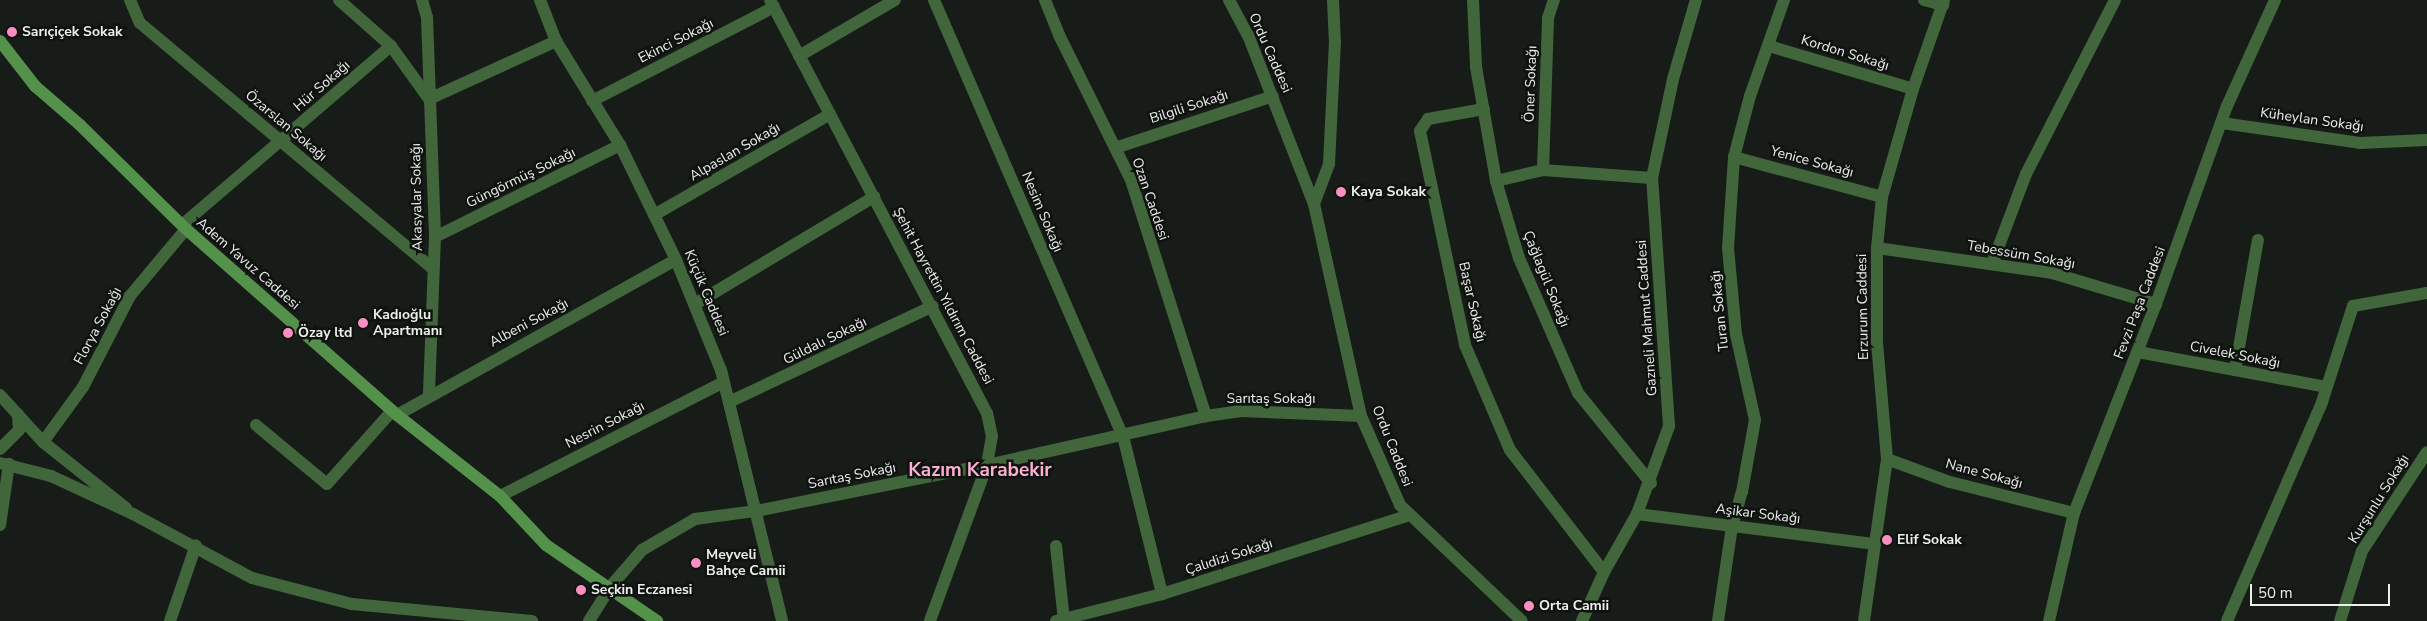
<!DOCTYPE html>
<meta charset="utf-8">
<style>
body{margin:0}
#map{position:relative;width:2427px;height:621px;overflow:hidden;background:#181c18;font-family:"Nunito Sans",sans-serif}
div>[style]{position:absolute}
.minor>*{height:12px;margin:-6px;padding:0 6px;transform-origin:6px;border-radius:6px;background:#41663b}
.tertiary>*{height:12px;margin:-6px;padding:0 6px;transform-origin:6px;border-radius:6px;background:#41663b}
.secondary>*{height:12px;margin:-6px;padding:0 6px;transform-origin:6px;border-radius:6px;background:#54914b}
.dots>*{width:14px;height:14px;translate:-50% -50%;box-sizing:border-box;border:2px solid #0f130f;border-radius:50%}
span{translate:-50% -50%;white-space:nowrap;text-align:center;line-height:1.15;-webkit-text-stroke:5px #0f130f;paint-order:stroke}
.poi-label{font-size:14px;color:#edefec;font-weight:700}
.left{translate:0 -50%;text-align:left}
.street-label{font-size:14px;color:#edefec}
.district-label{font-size:19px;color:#fdafd2;font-weight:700}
.scale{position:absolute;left:2250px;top:584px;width:140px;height:22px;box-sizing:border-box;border:2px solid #edefec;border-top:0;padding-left:6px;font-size:15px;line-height:18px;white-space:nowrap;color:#edefec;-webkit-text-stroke:4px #0f130f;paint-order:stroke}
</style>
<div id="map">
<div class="minor">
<i style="left:130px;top:0;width:25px;rotate:67deg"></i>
<i style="left:140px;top:23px;width:381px;rotate:40deg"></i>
<i style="left:339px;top:0;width:69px;rotate:41.5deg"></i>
<i style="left:391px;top:46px;width:65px;rotate:54.4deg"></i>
<i style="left:429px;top:99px;width:140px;rotate:-24.5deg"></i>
<i style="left:422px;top:0;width:18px;rotate:74deg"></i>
<i style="left:427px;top:17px;width:220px;rotate:87.9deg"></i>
<i style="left:435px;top:237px;width:157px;rotate:92.2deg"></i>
<i style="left:540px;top:0;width:44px;rotate:68.7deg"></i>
<i style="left:556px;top:41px;width:122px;rotate:58.4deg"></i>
<i style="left:620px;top:145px;width:128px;rotate:64deg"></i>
<i style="left:676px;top:260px;width:119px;rotate:67.8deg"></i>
<i style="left:721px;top:370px;width:258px;rotate:76.3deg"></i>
<i style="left:770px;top:0;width:467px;rotate:62.3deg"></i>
<i style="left:987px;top:413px;width:24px;rotate:78deg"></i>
<i style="left:992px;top:436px;width:29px;rotate:100deg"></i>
<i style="left:987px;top:465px;width:166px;rotate:110.1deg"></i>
<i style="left:934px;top:0;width:475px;rotate:66.6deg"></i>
<i style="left:1123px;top:436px;width:163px;rotate:76.1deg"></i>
<i style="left:1045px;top:0;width:38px;rotate:68deg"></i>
<i style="left:1059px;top:35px;width:162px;rotate:63.6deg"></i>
<i style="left:1131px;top:180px;width:248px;rotate:72.4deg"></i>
<i style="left:1473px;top:0;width:67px;rotate:87.4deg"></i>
<i style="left:1476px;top:67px;width:116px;rotate:80deg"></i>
<i style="left:1496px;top:181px;width:80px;rotate:73.4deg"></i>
<i style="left:1519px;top:258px;width:147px;rotate:66.4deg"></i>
<i style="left:1578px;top:393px;width:116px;rotate:51deg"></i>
<i style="left:1924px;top:0;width:20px;rotate:15deg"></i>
<i style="left:1769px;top:46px;width:150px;rotate:16.6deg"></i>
<i style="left:799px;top:56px;width:111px;rotate:-30.3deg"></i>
<i style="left:592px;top:101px;width:205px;rotate:-27.3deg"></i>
<i style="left:1484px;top:109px;width:57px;rotate:169.9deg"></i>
<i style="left:1428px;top:119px;width:14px;rotate:124deg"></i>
<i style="left:1420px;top:131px;width:219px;rotate:78.1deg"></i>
<i style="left:1465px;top:345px;width:114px;rotate:66.8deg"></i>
<i style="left:1510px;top:450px;width:154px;rotate:52.4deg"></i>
<i style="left:2222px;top:123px;width:139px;rotate:8.2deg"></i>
<i style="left:2360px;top:143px;width:67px;rotate:-2.6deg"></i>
<i style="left:1115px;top:148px;width:166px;rotate:-18.2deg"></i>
<i style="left:1734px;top:157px;width:153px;rotate:15.1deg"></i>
<i style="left:1543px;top:170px;width:152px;rotate:-88.1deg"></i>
<i style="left:1548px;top:18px;width:19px;rotate:-72deg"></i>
<i style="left:1496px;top:181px;width:48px;rotate:-13.2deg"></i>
<i style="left:1543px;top:170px;width:109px;rotate:4.2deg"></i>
<i style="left:1314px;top:204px;width:43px;rotate:-69.4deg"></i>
<i style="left:1329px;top:164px;width:121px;rotate:-87.2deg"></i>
<i style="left:1335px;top:43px;width:43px;rotate:-92.7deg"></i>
<i style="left:654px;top:215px;width:203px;rotate:-29.8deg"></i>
<i style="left:182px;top:225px;width:275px;rotate:-40.6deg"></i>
<i style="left:435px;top:237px;width:207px;rotate:-26.4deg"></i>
<i style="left:1877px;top:248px;width:177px;rotate:8.1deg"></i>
<i style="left:2052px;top:273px;width:109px;rotate:16.6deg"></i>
<i style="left:1992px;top:264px;width:96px;rotate:-69.3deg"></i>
<i style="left:2026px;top:174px;width:195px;rotate:-62.9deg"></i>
<i style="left:695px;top:304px;width:209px;rotate:-30.9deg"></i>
<i style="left:2138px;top:352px;width:191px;rotate:10.5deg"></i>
<i style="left:2235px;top:370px;width:132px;rotate:-80deg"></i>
<i style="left:0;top:395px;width:64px;rotate:47.5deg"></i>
<i style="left:43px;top:442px;width:106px;rotate:38.5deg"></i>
<i style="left:729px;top:402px;width:225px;rotate:-25.2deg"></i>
<i style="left:397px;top:415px;width:319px;rotate:-29.1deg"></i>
<i style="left:256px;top:425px;width:92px;rotate:39.7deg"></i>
<i style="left:327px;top:484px;width:98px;rotate:-48.3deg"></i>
<i style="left:43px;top:442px;width:68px;rotate:-54deg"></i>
<i style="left:83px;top:387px;width:102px;rotate:-62.7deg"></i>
<i style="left:130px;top:296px;width:87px;rotate:-50.1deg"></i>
<i style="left:0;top:449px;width:27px;rotate:-45deg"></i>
<i style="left:19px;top:430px;width:16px;rotate:-94deg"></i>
<i style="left:1887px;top:459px;width:67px;rotate:20.1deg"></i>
<i style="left:1950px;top:482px;width:128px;rotate:14deg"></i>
<i style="left:500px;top:496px;width:251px;rotate:-27deg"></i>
<i style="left:1637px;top:514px;width:240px;rotate:7.2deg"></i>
<i style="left:1056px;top:546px;width:75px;rotate:83.9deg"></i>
<i style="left:170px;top:621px;width:80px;rotate:-71.1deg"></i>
<i style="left:589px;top:621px;width:40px;rotate:-58deg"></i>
<i style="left:610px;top:587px;width:49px;rotate:-49.1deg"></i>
<i style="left:642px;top:550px;width:61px;rotate:-30.3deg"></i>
<i style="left:695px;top:519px;width:62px;rotate:-7.5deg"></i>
<i style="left:756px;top:511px;width:236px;rotate:-11.3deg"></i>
<i style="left:987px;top:465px;width:224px;rotate:-12.6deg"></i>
<i style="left:1206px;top:416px;width:34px;rotate:-8deg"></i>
<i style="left:1240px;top:411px;width:121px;rotate:2.4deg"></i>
<i style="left:1056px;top:621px;width:109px;rotate:-14.3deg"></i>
<i style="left:1162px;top:594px;width:260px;rotate:-17.7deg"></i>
<i style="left:1582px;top:621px;width:54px;rotate:-65.8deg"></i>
<i style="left:1604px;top:572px;width:67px;rotate:-60.4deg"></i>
<i style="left:1637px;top:514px;width:94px;rotate:-70deg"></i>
<i style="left:1669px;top:426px;width:249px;rotate:-93.9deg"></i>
<i style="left:1652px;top:178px;width:101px;rotate:-78deg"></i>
<i style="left:1673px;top:79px;width:82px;rotate:-73.8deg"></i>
<i style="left:1718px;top:621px;width:96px;rotate:-81.6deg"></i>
<i style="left:1732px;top:526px;width:35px;rotate:-74deg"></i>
<i style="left:1742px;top:492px;width:73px;rotate:-79.8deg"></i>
<i style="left:1755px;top:420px;width:88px;rotate:-102.5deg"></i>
<i style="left:1736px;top:334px;width:86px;rotate:-95.3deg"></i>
<i style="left:1728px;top:248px;width:91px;rotate:-86.2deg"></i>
<i style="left:1734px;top:157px;width:63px;rotate:-75.3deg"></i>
<i style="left:1750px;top:96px;width:102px;rotate:-70.5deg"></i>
<i style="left:2049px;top:621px;width:111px;rotate:-77deg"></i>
<i style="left:2074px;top:513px;width:225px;rotate:-68.6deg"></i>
<i style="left:2156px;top:304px;width:210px;rotate:-70.3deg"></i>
<i style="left:2227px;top:106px;width:116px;rotate:-65.6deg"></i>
<i style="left:2227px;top:621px;width:239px;rotate:-66.5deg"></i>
<i style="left:2322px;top:402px;width:101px;rotate:-72.1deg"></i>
<i style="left:2353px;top:306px;width:75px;rotate:-10deg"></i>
<i style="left:2340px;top:621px;width:73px;rotate:-72.6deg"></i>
<i style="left:2362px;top:551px;width:118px;rotate:-56.7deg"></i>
</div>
<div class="tertiary">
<i style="left:1229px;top:0;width:40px;rotate:62deg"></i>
<i style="left:1248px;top:35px;width:181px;rotate:68.7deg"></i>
<i style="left:1314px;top:204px;width:217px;rotate:77.5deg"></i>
<i style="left:1361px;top:416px;width:97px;rotate:66.3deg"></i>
<i style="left:1400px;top:505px;width:168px;rotate:43.6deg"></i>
<i style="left:0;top:463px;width:53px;rotate:14.3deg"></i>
<i style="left:51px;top:476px;width:90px;rotate:24.9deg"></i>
<i style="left:133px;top:514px;width:135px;rotate:28.3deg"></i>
<i style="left:252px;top:578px;width:103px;rotate:14.6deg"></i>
<i style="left:352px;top:604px;width:181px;rotate:5.4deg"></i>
<i style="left:0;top:525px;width:62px;rotate:-81.6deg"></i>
<i style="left:1864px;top:621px;width:164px;rotate:-81.9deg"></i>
<i style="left:1887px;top:459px;width:117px;rotate:-94.9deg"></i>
<i style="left:1877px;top:342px;width:94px;rotate:-90deg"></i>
<i style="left:1877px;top:248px;width:51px;rotate:-84.4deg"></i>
<i style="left:1882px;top:197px;width:112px;rotate:-74deg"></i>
<i style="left:1913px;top:89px;width:94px;rotate:-70.8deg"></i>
</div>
<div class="secondary">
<i style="left:0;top:41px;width:57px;rotate:52.1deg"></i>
<i style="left:35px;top:86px;width:60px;rotate:40.9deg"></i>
<i style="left:80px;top:125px;width:148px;rotate:44.5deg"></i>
<i style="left:186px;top:229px;width:281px;rotate:41.4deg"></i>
<i style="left:397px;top:415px;width:131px;rotate:38.2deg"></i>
<i style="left:500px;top:496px;width:67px;rotate:46.8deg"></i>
<i style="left:546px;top:545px;width:135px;rotate:34.4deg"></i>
</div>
<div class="dots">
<i style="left:12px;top:32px;background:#fc8fc2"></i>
<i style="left:1341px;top:192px;background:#fc8fc2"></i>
<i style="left:363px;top:323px;background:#fc8fc2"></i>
<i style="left:288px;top:333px;background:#fc8fc2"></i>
<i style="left:1887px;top:540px;background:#fc8fc2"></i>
<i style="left:696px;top:563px;background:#fc8fc2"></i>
<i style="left:581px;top:590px;background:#fc8fc2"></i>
<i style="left:1529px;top:606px;background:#fc8fc2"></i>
</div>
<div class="poi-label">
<span class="left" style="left:22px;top:32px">Sarıçiçek Sokak</span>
<span class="left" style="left:1351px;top:192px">Kaya Sokak</span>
<span class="left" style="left:373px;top:323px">Kadıoğlu<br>Apartmanı</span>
<span class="left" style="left:298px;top:333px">Özay ltd</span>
<span class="left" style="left:1897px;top:540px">Elif Sokak</span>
<span class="left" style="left:706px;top:563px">Meyveli<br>Bahçe Camii</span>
<span class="left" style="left:591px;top:590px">Seçkin Eczanesi</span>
<span class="left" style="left:1539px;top:606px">Orta Camii</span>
</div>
<div class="street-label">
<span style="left:676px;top:41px;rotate:-27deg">Ekinci Sokağı</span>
<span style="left:1270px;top:53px;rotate:66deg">Ordu Caddesi</span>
<span style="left:1845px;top:53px;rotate:17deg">Kordon Sokağı</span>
<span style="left:1531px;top:84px;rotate:-88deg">Öner Sokağı</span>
<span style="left:322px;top:86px;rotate:-41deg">Hür Sokağı</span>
<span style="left:1189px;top:107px;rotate:-18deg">Bilgili Sokağı</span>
<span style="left:2312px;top:120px;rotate:8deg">Küheylan Sokağı</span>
<span style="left:286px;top:126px;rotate:40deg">Özarslan Sokağı</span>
<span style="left:735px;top:152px;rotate:-30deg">Alpaslan Sokağı</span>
<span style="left:1812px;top:162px;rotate:15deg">Yenice Sokağı</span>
<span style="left:521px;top:178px;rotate:-26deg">Güngörmüş Sokağı</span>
<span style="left:417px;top:197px;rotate:-91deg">Akasyalar Sokağı</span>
<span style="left:1150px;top:199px;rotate:71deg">Ozan Caddesi</span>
<span style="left:1042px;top:212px;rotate:67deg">Nesim Sokağı</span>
<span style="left:2021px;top:255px;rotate:10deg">Tebessüm Sokağı</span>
<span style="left:248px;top:264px;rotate:41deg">Adem Yavuz Caddesi</span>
<span style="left:1546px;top:279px;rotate:68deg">Çağlagül Sokağı</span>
<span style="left:706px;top:293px;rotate:67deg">Küçük Caddesi</span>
<span style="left:943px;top:296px;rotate:62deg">Şehit Hayrettin Yıldırım Caddesi</span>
<span style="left:1472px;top:302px;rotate:77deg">Başar Sokağı</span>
<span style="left:2140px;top:303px;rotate:-69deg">Fevzi Paşa Caddesi</span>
<span style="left:1863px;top:307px;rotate:-91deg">Erzurum Caddesi</span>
<span style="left:1720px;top:311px;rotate:-96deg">Turan Sokağı</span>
<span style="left:1647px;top:318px;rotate:-94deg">Gazneli Mahmut Caddesi</span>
<span style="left:529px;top:323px;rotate:-28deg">Albeni Sokağı</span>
<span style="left:98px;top:326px;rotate:-62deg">Florya Sokağı</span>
<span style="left:825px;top:341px;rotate:-26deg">Güldalı Sokağı</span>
<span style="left:2235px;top:355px;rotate:11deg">Civelek Sokağı</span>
<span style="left:1271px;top:399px">Sarıtaş Sokağı</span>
<span style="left:605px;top:425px;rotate:-27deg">Nesrin Sokağı</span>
<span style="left:1392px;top:446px;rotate:68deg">Ordu Caddesi</span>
<span style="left:1984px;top:474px;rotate:15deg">Nane Sokağı</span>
<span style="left:852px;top:476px;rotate:-11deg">Sarıtaş Sokağı</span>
<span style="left:2379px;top:499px;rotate:-58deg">Kurşunlu Sokağı</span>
<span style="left:1758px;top:514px;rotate:7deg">Aşikar Sokağı</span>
<span style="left:1229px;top:557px;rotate:-18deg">Çalıdizi Sokağı</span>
</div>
<div class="district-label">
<span style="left:980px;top:471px">Kazım Karabekir</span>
</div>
<div class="scale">50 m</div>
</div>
